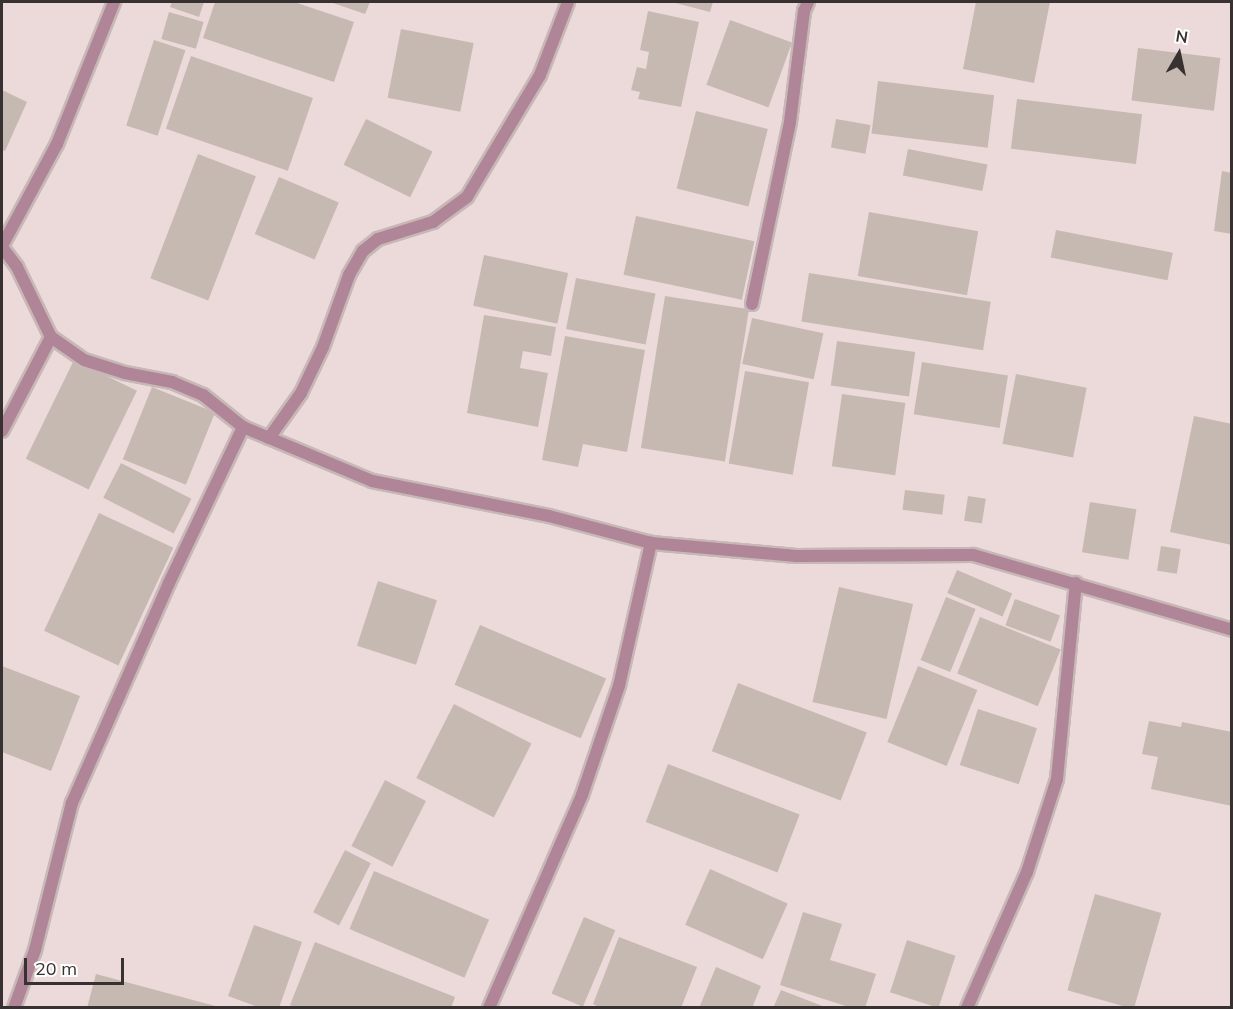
<!DOCTYPE html>
<style>
body{margin:0}
#map{position:relative;width:1233px;height:1009px;overflow:hidden;background:#ebdad9;font-family:Mulish,sans-serif}
div>[style]{position:absolute}
.building>*{inset:0;background:#c6b9b1;transform-origin:0 0}
.roads{filter:drop-shadow(2px 0 #c7b8b7) drop-shadow(-2px 0 #c7b8b7) drop-shadow(0 2px #c7b8b7) drop-shadow(0 -2px #c7b8b7)}
.street>*{height:12px;margin:-6px;padding:0 6px;transform-origin:6px;border-radius:6px;background:#af8597}
span{translate:-50% -50%;white-space:nowrap;text-align:center;line-height:1.15;-webkit-text-stroke:4.5px #fff;paint-order:stroke}
.frame{position:absolute;inset:0;border:3px solid #383131;pointer-events:none}
.north{position:absolute;left:1149px;top:24px;width:60px;height:60px;-webkit-text-stroke:4px #fff;paint-order:stroke;rotate:9deg;font-size:16px;font-weight:700;line-height:24px;text-align:center;color:#383131}
.north::after{content:'';display:block;margin:auto;width:21px;height:27px;background:#383131;clip-path:polygon(50% 0,100% 100%,50% 72%,0 100%)}
.scale{position:absolute;left:24px;top:958px;width:100px;height:27px;box-sizing:border-box;border:3px solid #383131;border-top:0;padding-left:8px;font-size:18px;line-height:21px;white-space:nowrap;color:#383131;-webkit-text-stroke:4px #fff;paint-order:stroke}
</style>
<div id="map">
<div class="building">
<i style="clip-path:polygon(172px 2px,204px 2px,199px 17px,170px 7px)"></i>
<i style="clip-path:polygon(215px 2px,294px 2px,354px 22px,334px 82px,203px 38px)"></i>
<i style="clip-path:polygon(330px 2px,370px 2px,365px 14px)"></i>
<i style="clip-path:polygon(672px 2px,713px 2px,710px 12px)"></i>
<i style="clip-path:polygon(976px 2px,1050px 2px,1034px 83px,963px 69px)"></i>
<i style="clip-path:polygon(648px 11px,699px 22px,681px 107px,638px 99px,640px 92px,631px 90px,637px 67px,646px 69px,649px 52px,640px 50px)"></i>
<i style="left:169px;top:12px;width:36px;height:28px;rotate:16deg"></i>
<i style="left:730px;top:20px;width:66px;height:69px;rotate:20deg"></i>
<i style="left:401px;top:29px;width:74px;height:70px;rotate:11deg"></i>
<i style="left:154px;top:40px;width:33px;height:90px;rotate:18deg"></i>
<i style="left:1138px;top:48px;width:83px;height:53px;rotate:7deg"></i>
<i style="left:191px;top:56px;width:129px;height:77px;rotate:19deg"></i>
<i style="left:878px;top:81px;width:117px;height:53px;rotate:7deg"></i>
<i style="clip-path:polygon(2px 90px,27px 102px,5px 151px,2px 150px)"></i>
<i style="left:1017px;top:99px;width:126px;height:50px;rotate:7deg"></i>
<i style="left:696px;top:111px;width:74px;height:80px;rotate:14deg"></i>
<i style="left:366px;top:119px;width:74px;height:51px;rotate:26deg"></i>
<i style="left:836px;top:119px;width:35px;height:29px;rotate:10deg"></i>
<i style="left:908px;top:149px;width:81px;height:27px;rotate:11deg"></i>
<i style="left:198px;top:154px;width:62px;height:133px;rotate:21deg"></i>
<i style="clip-path:polygon(1222px 171px,1232px 173px,1232px 234px,1214px 231px)"></i>
<i style="left:279px;top:177px;width:65px;height:62px;rotate:23deg"></i>
<i style="left:869px;top:212px;width:111px;height:65px;rotate:10deg"></i>
<i style="left:636px;top:216px;width:121px;height:60px;rotate:12deg"></i>
<i style="left:1056px;top:230px;width:119px;height:28px;rotate:11deg"></i>
<i style="left:484px;top:255px;width:86px;height:52px;rotate:12deg"></i>
<i style="left:809px;top:273px;width:184px;height:49px;rotate:9deg"></i>
<i style="left:576px;top:278px;width:81px;height:52px;rotate:11deg"></i>
<i style="left:665px;top:296px;width:85px;height:154px;rotate:9deg"></i>
<i style="clip-path:polygon(484px 315px,556px 327px,551px 356px,523px 351px,520px 368px,548px 373px,538px 427px,467px 413px)"></i>
<i style="left:752px;top:318px;width:73px;height:47px;rotate:12deg"></i>
<i style="clip-path:polygon(565px 336px,645px 350px,627px 452px,583px 444px,578px 467px,542px 460px)"></i>
<i style="left:837px;top:341px;width:79px;height:45px;rotate:8deg"></i>
<i style="left:74px;top:360px;width:70px;height:110px;rotate:26deg"></i>
<i style="left:922px;top:362px;width:87px;height:53px;rotate:9deg"></i>
<i style="left:745px;top:371px;width:65px;height:94px;rotate:10deg"></i>
<i style="left:1016px;top:374px;width:72px;height:71px;rotate:11deg"></i>
<i style="left:152px;top:387px;width:68px;height:78px;rotate:22deg"></i>
<i style="left:842px;top:394px;width:64px;height:73px;rotate:8deg"></i>
<i style="clip-path:polygon(1194px 416px,1232px 424px,1232px 545px,1170px 532px)"></i>
<i style="left:121px;top:463px;width:79px;height:39px;rotate:27deg"></i>
<i style="left:905px;top:490px;width:40px;height:20px;rotate:7deg"></i>
<i style="left:968px;top:496px;width:18px;height:25px;rotate:9deg"></i>
<i style="left:1090px;top:502px;width:47px;height:51px;rotate:9deg"></i>
<i style="left:99px;top:513px;width:82px;height:130px;rotate:25deg"></i>
<i style="left:1161px;top:546px;width:20px;height:25px;rotate:9deg"></i>
<i style="left:957px;top:570px;width:60px;height:25px;rotate:23deg"></i>
<i style="left:378px;top:581px;width:62px;height:68px;rotate:18deg"></i>
<i style="left:839px;top:587px;width:76px;height:118px;rotate:13deg"></i>
<i style="left:946px;top:597px;width:32px;height:68px;rotate:22deg"></i>
<i style="left:1015px;top:599px;width:48px;height:28px;rotate:20deg"></i>
<i style="left:980px;top:617px;width:87px;height:61px;rotate:22deg"></i>
<i style="left:480px;top:625px;width:137px;height:65px;rotate:23deg"></i>
<i style="clip-path:polygon(2px 666px,80px 696px,51px 771px,2px 752px)"></i>
<i style="left:918px;top:666px;width:64px;height:82px;rotate:22deg"></i>
<i style="left:738px;top:683px;width:138px;height:73px;rotate:21deg"></i>
<i style="left:454px;top:704px;width:87px;height:83px;rotate:27deg"></i>
<i style="left:978px;top:709px;width:62px;height:59px;rotate:18deg"></i>
<i style="clip-path:polygon(1149px 721px,1181px 727px,1182px 722px,1232px 732px,1232px 806px,1151px 789px,1158px 757px,1142px 754px)"></i>
<i style="left:668px;top:764px;width:141px;height:62px;rotate:21deg"></i>
<i style="left:385px;top:780px;width:46px;height:74px;rotate:27deg"></i>
<i style="left:345px;top:850px;width:29px;height:70px;rotate:27deg"></i>
<i style="left:710px;top:869px;width:85px;height:61px;rotate:24deg"></i>
<i style="left:374px;top:871px;width:125px;height:63px;rotate:23deg"></i>
<i style="left:1095px;top:894px;width:69px;height:100px;rotate:16deg"></i>
<i style="clip-path:polygon(803px 912px,842px 924px,830px 960px,876px 974px,865px 1008px,852px 1008px,780px 985px)"></i>
<i style="left:584px;top:917px;width:34px;height:83px;rotate:23deg"></i>
<i style="clip-path:polygon(254px 925px,302px 942px,279px 1008px,261px 1008px,228px 996px)"></i>
<i style="clip-path:polygon(619px 937px,697px 967px,681px 1008px,601px 1008px,593px 1004px)"></i>
<i style="left:907px;top:940px;width:51px;height:55px;rotate:18deg"></i>
<i style="clip-path:polygon(315px 942px,455px 997px,451px 1008px,296px 1008px,290px 1005px)"></i>
<i style="clip-path:polygon(716px 967px,761px 986px,752px 1008px,699px 1008px)"></i>
<i style="clip-path:polygon(96px 974px,219px 1007px,219px 1008px,87px 1008px)"></i>
<i style="clip-path:polygon(781px 990px,825px 1007px,825px 1008px,773px 1008px)"></i>
</div>
<div class="roads">
<div class="street">
<i style="left:2px;top:246px;width:116px;rotate:-61.7deg"></i>
<i style="left:57px;top:144px;width:153px;rotate:-68.1deg"></i>
<i style="left:2px;top:247px;width:25px;rotate:53deg"></i>
<i style="left:17px;top:267px;width:78px;rotate:64.1deg"></i>
<i style="left:51px;top:337px;width:40px;rotate:34.9deg"></i>
<i style="left:84px;top:360px;width:43px;rotate:17.6deg"></i>
<i style="left:125px;top:373px;width:48px;rotate:10.8deg"></i>
<i style="left:172px;top:382px;width:34px;rotate:23deg"></i>
<i style="left:203px;top:395px;width:51px;rotate:38.7deg"></i>
<i style="left:243px;top:427px;width:140px;rotate:22.7deg"></i>
<i style="left:372px;top:481px;width:180px;rotate:11.2deg"></i>
<i style="left:549px;top:516px;width:106px;rotate:14.8deg"></i>
<i style="left:651px;top:543px;width:146px;rotate:5.1deg"></i>
<i style="left:796px;top:556px;width:177px;rotate:-0.3deg"></i>
<i style="left:973px;top:555px;width:270px;rotate:16.1deg"></i>
<i style="left:752px;top:304px;width:186px;rotate:-78.2deg"></i>
<i style="left:790px;top:122px;width:112px;rotate:-82.8deg"></i>
<i style="left:804px;top:11px;width:10px;rotate:-66deg"></i>
<i style="left:2px;top:431px;width:106px;rotate:-62.5deg"></i>
<i style="left:269px;top:438px;width:55px;rotate:-54.6deg"></i>
<i style="left:301px;top:393px;width:51px;rotate:-64.4deg"></i>
<i style="left:323px;top:347px;width:77px;rotate:-70.1deg"></i>
<i style="left:349px;top:275px;width:28px;rotate:-60deg"></i>
<i style="left:363px;top:251px;width:19px;rotate:-39deg"></i>
<i style="left:378px;top:239px;width:58px;rotate:-17.2deg"></i>
<i style="left:433px;top:222px;width:42px;rotate:-36.3deg"></i>
<i style="left:467px;top:197px;width:142px;rotate:-59.1deg"></i>
<i style="left:540px;top:75px;width:78px;rotate:-69deg"></i>
<i style="left:14px;top:1008px;width:62px;rotate:-70.1deg"></i>
<i style="left:35px;top:950px;width:152px;rotate:-75.9deg"></i>
<i style="left:72px;top:803px;width:240px;rotate:-66.2deg"></i>
<i style="left:169px;top:583px;width:173px;rotate:-64.6deg"></i>
<i style="left:489px;top:1008px;width:232px;rotate:-66.4deg"></i>
<i style="left:582px;top:795px;width:115px;rotate:-71.3deg"></i>
<i style="left:619px;top:686px;width:147px;rotate:-77.4deg"></i>
<i style="left:967px;top:1008px;width:149px;rotate:-66.2deg"></i>
<i style="left:1027px;top:872px;width:98px;rotate:-72.1deg"></i>
<i style="left:1057px;top:779px;width:197px;rotate:-84.5deg"></i>
</div>
</div>
<div class="frame"></div>
<div class="north">N</div>
<div class="scale">20 m</div>
</div>
